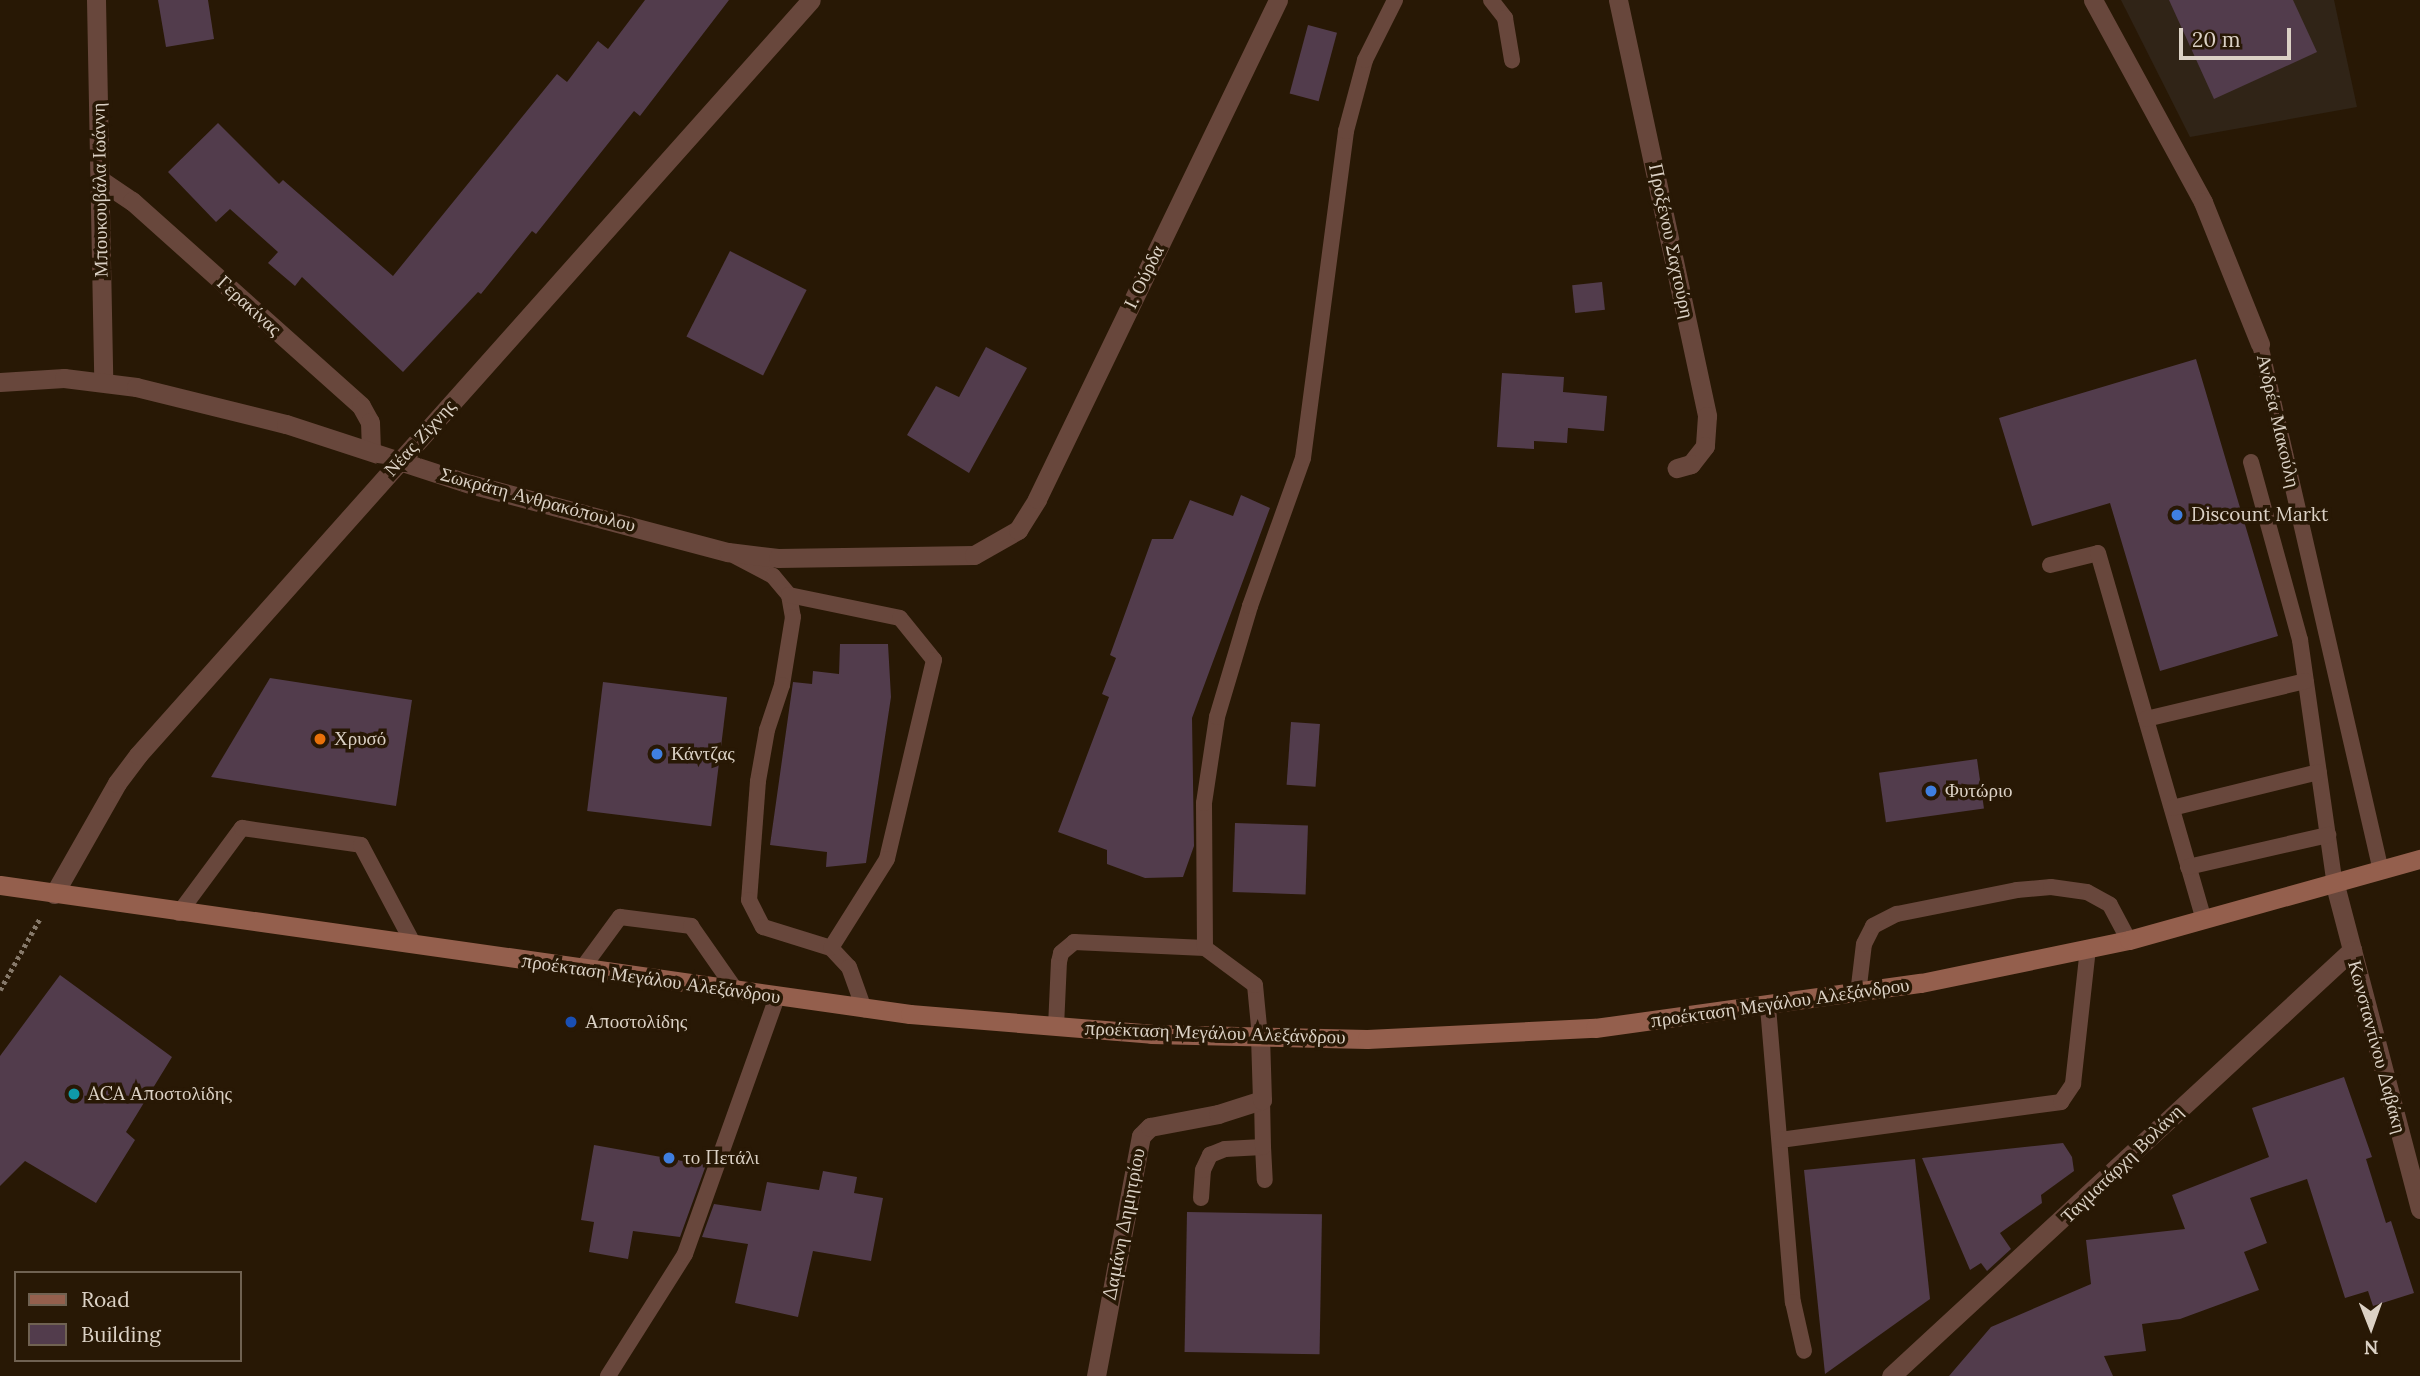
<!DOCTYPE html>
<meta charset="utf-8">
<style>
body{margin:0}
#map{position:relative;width:2420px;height:1376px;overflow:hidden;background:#281805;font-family:Lora,serif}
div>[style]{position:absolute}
.education>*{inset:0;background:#302417}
.building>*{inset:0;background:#523c4c;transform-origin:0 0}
.path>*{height:4.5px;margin-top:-2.25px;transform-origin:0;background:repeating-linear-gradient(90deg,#86796a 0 3.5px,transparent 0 7px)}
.service>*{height:16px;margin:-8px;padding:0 8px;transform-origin:8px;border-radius:8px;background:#68473c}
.pedestrian>*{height:19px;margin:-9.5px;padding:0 9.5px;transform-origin:9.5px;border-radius:9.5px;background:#68473c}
.minor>*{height:19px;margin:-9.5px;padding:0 9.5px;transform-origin:9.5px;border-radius:9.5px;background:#68473c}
.secondary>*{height:19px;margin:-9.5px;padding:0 9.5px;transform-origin:9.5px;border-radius:9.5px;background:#945f4d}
.dots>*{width:19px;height:19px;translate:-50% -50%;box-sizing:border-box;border:4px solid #281805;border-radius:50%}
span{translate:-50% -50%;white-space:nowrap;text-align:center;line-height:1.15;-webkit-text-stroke:7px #281805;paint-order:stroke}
.street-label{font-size:19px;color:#dbd1c5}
.poi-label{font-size:19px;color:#dbd1c5}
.left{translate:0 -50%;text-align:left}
.legend{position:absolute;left:14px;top:1271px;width:228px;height:91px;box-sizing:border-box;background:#281805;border:2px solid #706252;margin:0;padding:9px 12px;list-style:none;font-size:21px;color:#dbd1c5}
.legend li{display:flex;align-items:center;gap:14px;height:35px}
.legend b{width:35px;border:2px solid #706252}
.north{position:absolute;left:2336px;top:1292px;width:70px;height:70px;-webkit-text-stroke:5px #281805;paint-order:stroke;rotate:179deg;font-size:19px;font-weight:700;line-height:28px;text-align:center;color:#dbd1c5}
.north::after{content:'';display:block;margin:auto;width:24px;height:32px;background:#dbd1c5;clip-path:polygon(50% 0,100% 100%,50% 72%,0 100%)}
.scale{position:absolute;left:2179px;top:28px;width:112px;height:32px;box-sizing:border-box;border:4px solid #dbd1c5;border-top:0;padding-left:9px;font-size:21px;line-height:24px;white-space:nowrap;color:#dbd1c5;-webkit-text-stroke:5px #281805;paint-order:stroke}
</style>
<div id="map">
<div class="education">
<i style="clip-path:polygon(2121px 0,2334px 0,2357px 107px,2190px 137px)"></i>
</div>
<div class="building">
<i style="clip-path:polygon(158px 0,208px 0,214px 39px,166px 47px)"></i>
<i style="clip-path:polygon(645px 0,729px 0,640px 116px,634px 111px,536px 234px,532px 231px,481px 294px,478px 292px,403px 372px,302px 277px,295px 286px,268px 263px,278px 252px,230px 209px,216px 222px,168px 172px,218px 123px,279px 184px,283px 180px,393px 276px,557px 74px,567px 82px,598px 41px,608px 49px)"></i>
<i style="clip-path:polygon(2169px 0,2293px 0,2317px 52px,2214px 99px)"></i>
<i style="left:1308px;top:25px;width:30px;height:71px;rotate:15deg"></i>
<i style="left:730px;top:251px;width:86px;height:96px;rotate:27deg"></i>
<i style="left:1602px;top:282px;width:28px;height:30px;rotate:84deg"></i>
<i style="clip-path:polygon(986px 347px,1027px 368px,969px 473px,907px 435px,936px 386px,959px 397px)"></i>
<i style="clip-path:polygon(2196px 359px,2278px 636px,2160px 671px,2110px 503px,2032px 526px,1999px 418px)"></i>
<i style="clip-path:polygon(1502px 373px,1564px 377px,1563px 392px,1607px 396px,1604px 431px,1568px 428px,1567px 443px,1534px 441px,1534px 449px,1497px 447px)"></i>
<i style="clip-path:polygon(1241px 495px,1270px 508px,1192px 718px,1194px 846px,1183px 877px,1145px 878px,1107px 864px,1107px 850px,1058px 832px,1109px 697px,1102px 694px,1116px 658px,1110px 655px,1152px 539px,1173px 539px,1190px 500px,1233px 516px)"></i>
<i style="clip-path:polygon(840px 644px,888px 644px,891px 697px,866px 863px,826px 867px,827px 852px,770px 845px,793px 682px,812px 684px,813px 671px,839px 674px)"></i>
<i style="clip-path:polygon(270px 678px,412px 700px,396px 806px,211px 777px)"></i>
<i style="left:603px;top:682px;width:125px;height:130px;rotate:7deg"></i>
<i style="left:1291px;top:722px;width:29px;height:63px;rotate:4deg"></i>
<i style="left:1977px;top:759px;width:50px;height:99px;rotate:82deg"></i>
<i style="left:1235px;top:823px;width:73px;height:69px;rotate:2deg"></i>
<i style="clip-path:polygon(60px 975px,172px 1057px,126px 1132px,135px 1140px,96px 1203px,25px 1161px,0 1186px,0 1056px)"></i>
<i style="clip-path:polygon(2344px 1077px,2372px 1157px,2366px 1159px,2386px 1223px,2391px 1221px,2414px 1293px,2373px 1306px,2368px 1291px,2345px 1298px,2307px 1179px,2250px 1198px,2267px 1243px,2244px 1252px,2259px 1290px,2180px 1319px,2142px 1324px,2146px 1351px,2104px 1356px,2113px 1376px,1949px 1376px,1991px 1327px,2091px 1284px,2086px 1240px,2185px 1229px,2172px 1195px,2269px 1157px,2252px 1108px)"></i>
<i style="clip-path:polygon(2063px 1143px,2072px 1157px,2074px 1171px,2041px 1195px,2042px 1203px,2000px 1233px,2011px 1249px,1987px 1271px,1981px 1263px,1970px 1270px,1922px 1158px)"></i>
<i style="clip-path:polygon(594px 1145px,706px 1165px,680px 1237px,633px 1231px,628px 1259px,589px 1252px,594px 1222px,581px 1220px)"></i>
<i style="clip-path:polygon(1915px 1159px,1930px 1299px,1825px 1374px,1804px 1170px)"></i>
<i style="clip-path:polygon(823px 1171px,857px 1177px,854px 1193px,883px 1198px,871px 1261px,813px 1251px,798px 1317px,735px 1303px,748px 1244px,702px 1237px,714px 1204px,761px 1211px,767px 1182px,819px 1190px)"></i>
<i style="left:1187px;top:1212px;width:135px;height:140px;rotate:1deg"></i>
</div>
<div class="path">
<i style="left:0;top:990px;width:82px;rotate:-60.9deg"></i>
</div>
<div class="service">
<i style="left:1491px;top:0;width:23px;rotate:52deg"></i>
<i style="left:1505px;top:18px;width:43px;rotate:80.5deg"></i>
<i style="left:2260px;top:344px;width:541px;rotate:77.07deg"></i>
<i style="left:2251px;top:462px;width:185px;rotate:74.6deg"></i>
<i style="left:2300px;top:640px;width:247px;rotate:81.9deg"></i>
<i style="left:733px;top:555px;width:45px;rotate:27.7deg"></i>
<i style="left:773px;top:576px;width:25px;rotate:50deg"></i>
<i style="left:789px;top:595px;width:22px;rotate:80deg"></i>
<i style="left:793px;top:617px;width:69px;rotate:99.2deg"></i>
<i style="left:782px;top:685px;width:47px;rotate:108.4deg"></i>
<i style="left:767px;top:730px;width:52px;rotate:100deg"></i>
<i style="left:758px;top:781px;width:119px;rotate:94.3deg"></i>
<i style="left:749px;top:900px;width:30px;rotate:63deg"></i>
<i style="left:763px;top:927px;width:71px;rotate:17.2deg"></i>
<i style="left:831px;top:948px;width:26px;rotate:47deg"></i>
<i style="left:849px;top:967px;width:45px;rotate:70.3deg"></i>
<i style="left:2050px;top:565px;width:49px;rotate:-14deg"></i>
<i style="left:2098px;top:553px;width:382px;rotate:73.9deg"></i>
<i style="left:789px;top:595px;width:113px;rotate:11.7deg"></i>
<i style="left:900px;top:618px;width:54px;rotate:51deg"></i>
<i style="left:934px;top:660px;width:204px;rotate:103.3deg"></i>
<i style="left:887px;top:859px;width:105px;rotate:122.2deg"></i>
<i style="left:2146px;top:719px;width:164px;rotate:-13.4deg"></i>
<i style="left:2172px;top:808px;width:151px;rotate:-13.8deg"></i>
<i style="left:2188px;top:867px;width:144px;rotate:-12.9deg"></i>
<i style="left:179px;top:913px;width:106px;rotate:-53.5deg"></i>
<i style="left:242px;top:828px;width:120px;rotate:8.1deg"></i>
<i style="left:361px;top:845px;width:113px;rotate:62.1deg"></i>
<i style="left:581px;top:970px;width:66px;rotate:-53.7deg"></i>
<i style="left:620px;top:917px;width:72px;rotate:7.2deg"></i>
<i style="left:691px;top:926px;width:80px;rotate:55.1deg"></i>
<i style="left:1858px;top:994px;width:50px;rotate:-83.2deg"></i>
<i style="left:1864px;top:944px;width:20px;rotate:-63deg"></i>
<i style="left:1873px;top:926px;width:27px;rotate:-27deg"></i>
<i style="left:1897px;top:914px;width:122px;rotate:-11.3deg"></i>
<i style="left:2017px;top:890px;width:34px;rotate:-5deg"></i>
<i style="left:2051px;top:887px;width:36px;rotate:8deg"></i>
<i style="left:2087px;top:892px;width:26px;rotate:29deg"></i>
<i style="left:2110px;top:905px;width:40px;rotate:62deg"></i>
<i style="left:1768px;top:1007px;width:296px;rotate:85.2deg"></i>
<i style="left:1793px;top:1302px;width:50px;rotate:77.3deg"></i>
<i style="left:1056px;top:1027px;width:65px;rotate:-87.4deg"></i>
<i style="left:1059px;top:962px;width:9px;rotate:-77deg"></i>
<i style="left:1061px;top:953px;width:17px;rotate:-40deg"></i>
<i style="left:1074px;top:942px;width:131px;rotate:2.6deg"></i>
<i style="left:1260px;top:1037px;width:52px;rotate:-95.5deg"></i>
<i style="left:1255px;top:985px;width:62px;rotate:-143.5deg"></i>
<i style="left:1205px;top:948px;width:145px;rotate:-90.4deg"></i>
<i style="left:1204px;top:803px;width:87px;rotate:-81.4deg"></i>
<i style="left:1217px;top:717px;width:116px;rotate:-73.4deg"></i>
<i style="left:1250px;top:606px;width:157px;rotate:-70.3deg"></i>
<i style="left:1303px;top:458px;width:330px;rotate:-82.5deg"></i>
<i style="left:1346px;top:131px;width:73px;rotate:-75deg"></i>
<i style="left:1365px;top:60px;width:67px;rotate:-63.4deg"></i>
<i style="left:1780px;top:1140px;width:284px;rotate:-7.7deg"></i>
<i style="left:2061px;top:1102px;width:22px;rotate:-56deg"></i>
<i style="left:2073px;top:1084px;width:136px;rotate:-83.7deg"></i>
<i style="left:1263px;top:1147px;width:33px;rotate:87deg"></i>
<i style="left:1201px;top:1198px;width:28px;rotate:-86deg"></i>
<i style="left:1203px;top:1170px;width:17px;rotate:-65deg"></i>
<i style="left:1210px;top:1155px;width:16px;rotate:-22deg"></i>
<i style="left:1225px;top:1149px;width:38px;rotate:-3deg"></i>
<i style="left:1263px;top:1147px;width:47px;rotate:-91.2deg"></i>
<i style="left:608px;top:1376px;width:144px;rotate:-57.7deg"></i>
<i style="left:685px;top:1254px;width:273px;rotate:-70.3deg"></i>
</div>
<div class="pedestrian">
<i style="left:99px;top:179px;width:40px;rotate:34deg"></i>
<i style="left:132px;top:201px;width:307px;rotate:41.8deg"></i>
<i style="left:361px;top:406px;width:18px;rotate:61deg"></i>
<i style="left:370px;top:422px;width:28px;rotate:88deg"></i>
</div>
<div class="minor">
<i style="left:96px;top:0;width:381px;rotate:88.9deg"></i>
<i style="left:1618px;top:0;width:425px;rotate:77.9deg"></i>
<i style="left:1707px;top:416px;width:30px;rotate:94deg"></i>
<i style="left:1705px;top:446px;width:23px;rotate:128deg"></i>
<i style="left:1691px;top:464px;width:15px;rotate:164deg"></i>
<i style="left:2093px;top:0;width:230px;rotate:61.4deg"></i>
<i style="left:2203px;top:202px;width:153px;rotate:68.1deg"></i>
<i style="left:0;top:382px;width:64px;rotate:-3.6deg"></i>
<i style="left:64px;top:378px;width:73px;rotate:7.1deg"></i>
<i style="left:136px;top:387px;width:154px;rotate:13.9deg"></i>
<i style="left:286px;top:424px;width:194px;rotate:18.1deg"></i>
<i style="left:470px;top:484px;width:267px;rotate:14.8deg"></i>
<i style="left:728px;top:552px;width:50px;rotate:6.8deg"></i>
<i style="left:778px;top:558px;width:196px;rotate:-0.9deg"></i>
<i style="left:974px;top:555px;width:51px;rotate:-29.6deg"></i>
<i style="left:1018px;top:530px;width:36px;rotate:-58deg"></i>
<i style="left:1037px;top:499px;width:554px;rotate:-64.22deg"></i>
<i style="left:2335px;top:885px;width:335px;rotate:75.3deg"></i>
<i style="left:54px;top:894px;width:128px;rotate:-60.4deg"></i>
<i style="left:117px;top:783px;width:35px;rotate:-53deg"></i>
<i style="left:138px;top:755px;width:1011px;rotate:-48.29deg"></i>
<i style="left:1096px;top:1376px;width:244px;rotate:-79.4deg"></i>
<i style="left:1141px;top:1136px;width:13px;rotate:-45deg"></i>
<i style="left:1150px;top:1127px;width:69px;rotate:-10.8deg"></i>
<i style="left:1218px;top:1114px;width:46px;rotate:-17.7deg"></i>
<i style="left:1262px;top:1100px;width:63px;rotate:-91.8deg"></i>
<i style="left:1891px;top:1376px;width:628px;rotate:-42.74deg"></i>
</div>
<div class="secondary">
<i style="left:0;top:885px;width:919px;rotate:8.07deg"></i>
<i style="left:910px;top:1014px;width:242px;rotate:4.7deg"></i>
<i style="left:1151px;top:1034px;width:216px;rotate:1.3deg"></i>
<i style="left:1367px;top:1039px;width:228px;rotate:-2.8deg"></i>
<i style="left:1595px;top:1028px;width:329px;rotate:-7.9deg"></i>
<i style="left:1921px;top:983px;width:212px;rotate:-11.7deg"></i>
<i style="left:2129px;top:940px;width:302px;rotate:-15.6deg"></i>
</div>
<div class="dots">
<i style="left:2177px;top:515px;background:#3f7fe0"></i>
<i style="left:320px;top:739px;background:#e8710a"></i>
<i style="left:657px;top:754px;background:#3f7fe0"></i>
<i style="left:1931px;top:791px;background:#3f7fe0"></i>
<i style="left:571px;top:1022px;background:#1a4fb4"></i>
<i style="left:74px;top:1094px;background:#0f9aa8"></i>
<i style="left:669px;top:1158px;background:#3f7fe0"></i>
</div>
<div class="street-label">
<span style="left:100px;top:190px;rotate:-91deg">Μπουκουβάλα Ιωάννη</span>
<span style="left:1671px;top:241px;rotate:78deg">Προξένου Σαχτούρη</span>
<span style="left:1144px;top:277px;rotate:-64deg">Ι. Ούρδα</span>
<span style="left:249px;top:306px;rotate:42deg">Γερακίνας</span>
<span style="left:2278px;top:421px;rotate:77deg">Ανδρέα Μακούλη</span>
<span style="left:420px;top:438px;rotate:-48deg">Νέας Ζίχνης</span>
<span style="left:538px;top:500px;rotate:15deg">Σωκράτη Ανθρακόπουλου</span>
<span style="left:651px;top:979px;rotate:8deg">προέκταση Μεγάλου Αλεξάνδρου</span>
<span style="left:1780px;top:1003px;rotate:-8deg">προέκταση Μεγάλου Αλεξάνδρου</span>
<span style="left:1215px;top:1033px;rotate:2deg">προέκταση Μεγάλου Αλεξάνδρου</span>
<span style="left:2377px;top:1047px;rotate:75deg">Κωνσταντίνου Δαβάκη</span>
<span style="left:2122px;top:1164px;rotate:-44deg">Ταγματάρχη Βολάνη</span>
<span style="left:1124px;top:1224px;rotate:-79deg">Δαμάνη Δημητρίου</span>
</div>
<div class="poi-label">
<span class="left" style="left:2191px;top:515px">Discount Markt</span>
<span class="left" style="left:334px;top:739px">Χρυσό</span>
<span class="left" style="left:671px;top:754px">Κάντζας</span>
<span class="left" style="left:1945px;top:791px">Φυτώριο</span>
<span class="left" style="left:585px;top:1022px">Αποστολίδης</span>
<span class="left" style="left:88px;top:1094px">ACA Αποστολίδης</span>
<span class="left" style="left:683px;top:1158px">το Πετάλι</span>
</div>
<ul class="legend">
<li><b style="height:9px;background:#945f4d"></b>Road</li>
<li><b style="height:19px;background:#523c4c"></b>Building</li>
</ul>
<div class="north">N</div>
<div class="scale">20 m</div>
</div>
